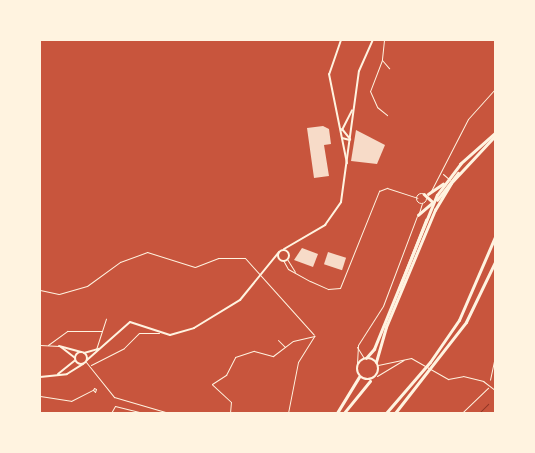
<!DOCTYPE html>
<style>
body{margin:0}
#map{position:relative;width:535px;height:453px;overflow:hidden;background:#c8553d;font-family:"Sofia Sans Condensed",sans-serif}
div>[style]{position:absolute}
.stream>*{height:1px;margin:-0.5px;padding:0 0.5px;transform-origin:0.5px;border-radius:0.5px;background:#8f3625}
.building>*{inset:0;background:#f7dbc8;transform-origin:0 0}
.path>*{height:0.5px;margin:-0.25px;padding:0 0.25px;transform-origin:0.25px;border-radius:0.25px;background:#fff3e0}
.minor>*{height:1px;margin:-0.5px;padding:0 0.5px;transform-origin:0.5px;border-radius:0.5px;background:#fff3e0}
.minor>.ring{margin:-0.5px;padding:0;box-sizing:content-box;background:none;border:1px solid #fff3e0;border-radius:50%}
.tertiary>*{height:2px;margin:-1px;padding:0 1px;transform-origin:1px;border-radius:1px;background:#fff3e0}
.tertiary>.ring{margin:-1px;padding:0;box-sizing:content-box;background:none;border:2px solid #fff3e0;border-radius:50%}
.primary>*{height:2.5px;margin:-1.25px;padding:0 1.25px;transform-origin:1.25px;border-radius:1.25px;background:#fff3e0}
.primary>.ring{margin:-1.25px;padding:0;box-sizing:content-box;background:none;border:2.5px solid #fff3e0;border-radius:50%}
.motorway>*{height:3px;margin:-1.5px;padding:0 1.5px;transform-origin:1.5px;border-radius:1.5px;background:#fff3e0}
span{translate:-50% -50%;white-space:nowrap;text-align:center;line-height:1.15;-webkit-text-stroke:5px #fff3e0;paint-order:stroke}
.frame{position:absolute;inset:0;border:41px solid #fff3e0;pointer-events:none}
</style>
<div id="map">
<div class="stream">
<i style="left:479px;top:413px;width:13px;rotate:-45deg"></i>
</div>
<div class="building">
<i style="clip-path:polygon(323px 126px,329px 129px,331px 144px,324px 145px,329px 176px,314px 178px,307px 128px)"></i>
<i style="clip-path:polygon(356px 130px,385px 145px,377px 164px,351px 161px)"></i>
<i style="clip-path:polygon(302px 248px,318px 254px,313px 267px,294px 260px)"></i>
<i style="left:328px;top:252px;width:19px;height:13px;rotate:18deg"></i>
</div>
<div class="path">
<i style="left:490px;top:380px;width:24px;rotate:-78deg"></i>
<i style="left:462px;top:413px;width:36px;rotate:-44deg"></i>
</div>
<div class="minor">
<i style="left:384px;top:40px;width:20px;rotate:96deg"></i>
<i style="left:382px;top:60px;width:11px;rotate:49deg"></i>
<i style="left:382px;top:60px;width:33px;rotate:111deg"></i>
<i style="left:370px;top:91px;width:17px;rotate:66deg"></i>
<i style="left:377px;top:107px;width:13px;rotate:39deg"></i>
<i style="left:443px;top:174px;width:9px;rotate:41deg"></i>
<i style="left:431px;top:191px;width:81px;rotate:-62.8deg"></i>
<i style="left:468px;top:119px;width:40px;rotate:-48deg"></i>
<i class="ring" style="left:416px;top:193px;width:9px;height:9px"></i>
<i style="left:419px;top:213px;width:10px;rotate:-73deg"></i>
<i style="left:287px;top:259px;width:15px;rotate:58deg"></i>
<i style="left:283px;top:260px;width:10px;rotate:61deg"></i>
<i style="left:288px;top:269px;width:25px;rotate:29deg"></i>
<i style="left:310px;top:281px;width:20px;rotate:24deg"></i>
<i style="left:328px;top:289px;width:12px;rotate:-5deg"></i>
<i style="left:340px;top:288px;width:105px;rotate:-68.1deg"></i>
<i style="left:379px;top:191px;width:9px;rotate:-21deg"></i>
<i style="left:387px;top:188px;width:32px;rotate:18deg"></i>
<i style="left:40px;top:290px;width:19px;rotate:12deg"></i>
<i style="left:59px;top:294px;width:29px;rotate:-16deg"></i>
<i style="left:87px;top:286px;width:41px;rotate:-36deg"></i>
<i style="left:120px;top:262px;width:29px;rotate:-20deg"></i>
<i style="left:147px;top:252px;width:50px;rotate:17.4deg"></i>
<i style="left:195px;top:267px;width:25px;rotate:-21deg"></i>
<i style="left:218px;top:258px;width:27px"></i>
<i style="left:245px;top:258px;width:103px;rotate:48.1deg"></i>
<i style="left:102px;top:331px;width:13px;rotate:-72deg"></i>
<i style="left:278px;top:340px;width:10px;rotate:45deg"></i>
<i style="left:40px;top:345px;width:19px;rotate:3deg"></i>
<i style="left:48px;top:345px;width:24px;rotate:-36deg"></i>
<i style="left:67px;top:331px;width:35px"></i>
<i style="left:102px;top:331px;width:20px;rotate:108deg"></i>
<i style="left:357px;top:347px;width:13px;rotate:58deg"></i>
<i style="left:86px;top:362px;width:45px;rotate:51.3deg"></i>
<i style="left:114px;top:397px;width:57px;rotate:16.2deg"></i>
<i style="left:357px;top:364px;width:19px;rotate:-87deg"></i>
<i style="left:358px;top:345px;width:46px;rotate:-57.3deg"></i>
<i style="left:383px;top:306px;width:96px;rotate:-69.3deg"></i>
<i style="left:91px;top:365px;width:37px;rotate:-27deg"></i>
<i style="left:124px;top:348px;width:21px;rotate:-45deg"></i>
<i style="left:139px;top:333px;width:20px"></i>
<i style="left:378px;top:365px;width:34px;rotate:-12deg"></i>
<i style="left:411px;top:358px;width:43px;rotate:29.6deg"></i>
<i style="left:448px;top:379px;width:15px;rotate:-11deg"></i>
<i style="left:463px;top:376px;width:21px;rotate:14deg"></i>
<i style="left:483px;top:381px;width:15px;rotate:37deg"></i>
<i style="left:377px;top:376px;width:31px;rotate:-31deg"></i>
<i style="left:94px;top:388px;width:2px;rotate:27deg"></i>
<i style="left:96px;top:389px;width:3px;rotate:108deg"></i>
<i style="left:95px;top:392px;width:3px;rotate:-135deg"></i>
<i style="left:93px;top:390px;width:2px;rotate:-63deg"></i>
<i style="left:40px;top:396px;width:31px;rotate:9deg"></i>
<i style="left:71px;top:401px;width:25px;rotate:-27deg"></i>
<i style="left:111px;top:413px;width:8px;rotate:-60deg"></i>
<i style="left:115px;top:406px;width:29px;rotate:14deg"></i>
<i style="left:230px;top:413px;width:11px;rotate:-85deg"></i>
<i style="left:231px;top:402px;width:26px;rotate:-137deg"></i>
<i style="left:212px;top:384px;width:17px;rotate:-33deg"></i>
<i style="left:226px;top:375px;width:20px;rotate:-63deg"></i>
<i style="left:235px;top:357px;width:20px;rotate:-18deg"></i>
<i style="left:254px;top:351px;width:20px;rotate:15deg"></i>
<i style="left:273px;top:356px;width:25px;rotate:-37deg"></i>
<i style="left:293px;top:341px;width:22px;rotate:-13deg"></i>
<i style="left:288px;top:413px;width:52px;rotate:-78.9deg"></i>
<i style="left:298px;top:362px;width:31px;rotate:-58deg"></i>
</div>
<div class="tertiary">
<i style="left:341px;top:40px;width:36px;rotate:109deg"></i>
<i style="left:329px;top:74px;width:91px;rotate:78.6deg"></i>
<i style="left:342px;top:129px;width:13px;rotate:51deg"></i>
<i style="left:342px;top:130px;width:22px;rotate:-63deg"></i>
<i style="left:342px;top:138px;width:8px;rotate:14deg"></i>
<i style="left:284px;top:249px;width:48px;rotate:-30.3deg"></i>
<i style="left:325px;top:225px;width:28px;rotate:-55deg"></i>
<i style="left:341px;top:202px;width:132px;rotate:-82.2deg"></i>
<i style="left:359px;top:71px;width:34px;rotate:-66deg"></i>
<i class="ring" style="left:277.5px;top:249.5px;width:9px;height:9px"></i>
<i style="left:59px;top:346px;width:23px;rotate:15deg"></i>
<i style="left:61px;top:347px;width:18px;rotate:38deg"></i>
<i class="ring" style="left:75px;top:352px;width:10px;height:10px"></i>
<i style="left:84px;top:353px;width:15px;rotate:-16deg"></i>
<i style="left:87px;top:360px;width:57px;rotate:-41.5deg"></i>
<i style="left:130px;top:322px;width:42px;rotate:18deg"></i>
<i style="left:170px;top:335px;width:25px;rotate:-16deg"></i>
<i style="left:194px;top:328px;width:54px;rotate:-31.3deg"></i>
<i style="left:240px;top:300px;width:62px;rotate:-50.9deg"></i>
<i style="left:58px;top:374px;width:22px;rotate:-39deg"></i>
<i style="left:40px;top:377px;width:27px;rotate:-6deg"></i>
<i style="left:67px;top:374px;width:19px;rotate:-32deg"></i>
</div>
<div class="primary">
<i style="left:424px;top:194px;width:12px;rotate:42deg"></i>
<i style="left:428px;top:194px;width:18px;rotate:-34deg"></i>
<i style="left:437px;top:200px;width:34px;rotate:-52deg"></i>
<i style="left:418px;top:215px;width:18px;rotate:-41deg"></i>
<i style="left:399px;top:289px;width:74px;rotate:-68.6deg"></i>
<i class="ring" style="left:357px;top:358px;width:19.5px;height:19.5px"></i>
<i style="left:366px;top:358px;width:12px;rotate:-48deg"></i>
<i style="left:374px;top:349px;width:166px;rotate:-67.8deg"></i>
<i style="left:437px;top:195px;width:39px;rotate:-53deg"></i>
<i style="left:460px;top:164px;width:47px;rotate:-41.5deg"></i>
<i style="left:376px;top:362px;width:36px;rotate:-74deg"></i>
<i style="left:386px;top:327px;width:127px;rotate:-67.3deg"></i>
<i style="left:435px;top:210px;width:31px;rotate:-59deg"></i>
<i style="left:451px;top:183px;width:64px;rotate:-46.9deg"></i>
<i style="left:337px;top:413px;width:42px;rotate:-58.6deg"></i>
<i style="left:344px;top:413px;width:41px;rotate:-50.9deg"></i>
</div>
<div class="motorway">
<i style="left:386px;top:413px;width:67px;rotate:-49.2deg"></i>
<i style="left:430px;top:362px;width:51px;rotate:-55.4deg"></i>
<i style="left:459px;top:320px;width:90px;rotate:-66.6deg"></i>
<i style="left:395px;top:413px;width:115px;rotate:-52deg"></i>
<i style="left:466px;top:322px;width:67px;rotate:-64.2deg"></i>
</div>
<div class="frame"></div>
</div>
